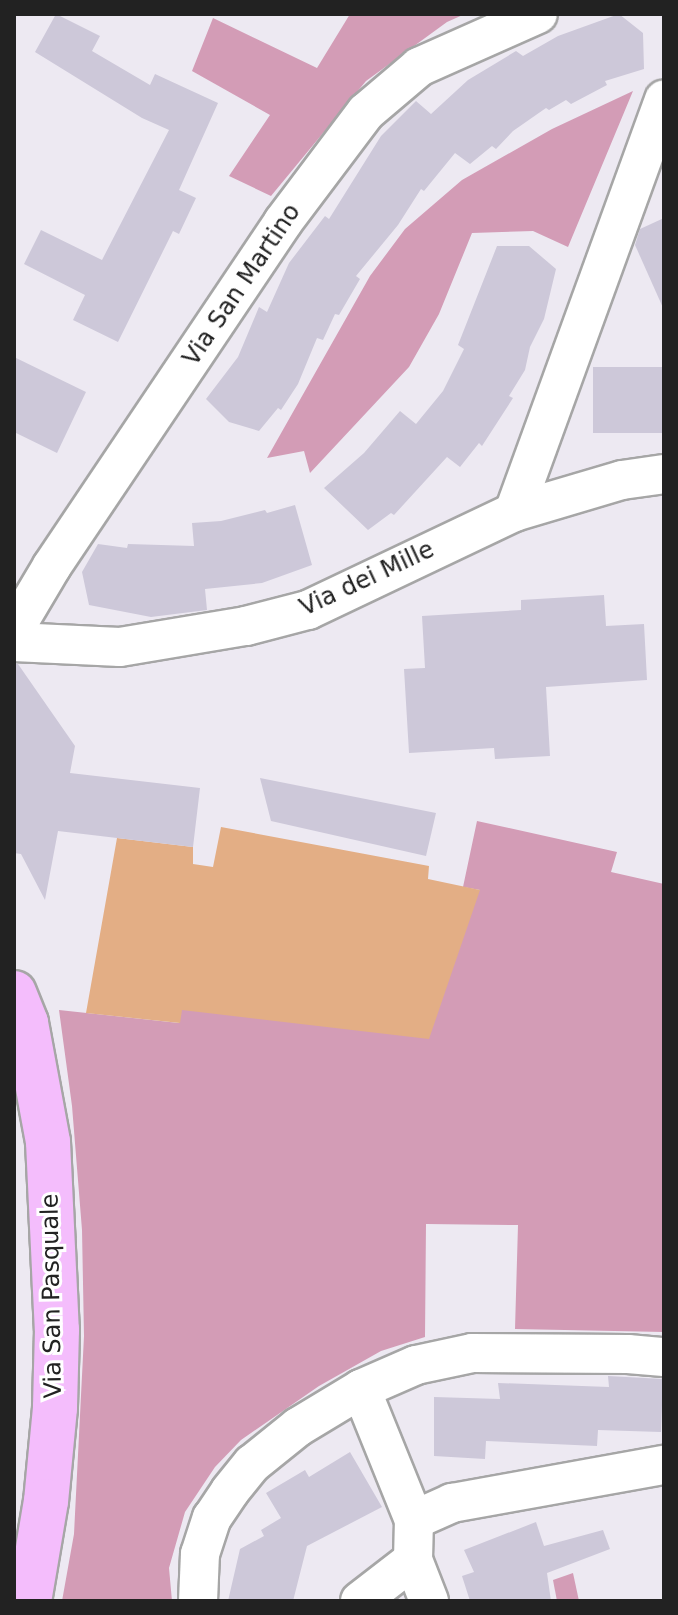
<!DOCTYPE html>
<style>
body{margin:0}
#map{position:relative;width:678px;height:1615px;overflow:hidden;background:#ede9f2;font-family:"DejaVu Sans",sans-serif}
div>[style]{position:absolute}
.forest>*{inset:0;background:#d39cb6}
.pitch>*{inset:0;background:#e3ae85}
.building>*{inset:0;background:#cdc8d9;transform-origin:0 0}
.roads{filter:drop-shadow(2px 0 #a6a6a6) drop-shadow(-2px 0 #a6a6a6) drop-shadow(0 2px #a6a6a6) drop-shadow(0 -2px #a6a6a6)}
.street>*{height:38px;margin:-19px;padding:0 19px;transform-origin:19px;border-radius:19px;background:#fff}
.secondary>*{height:44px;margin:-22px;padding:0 22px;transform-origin:22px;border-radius:22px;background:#f4bdfc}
span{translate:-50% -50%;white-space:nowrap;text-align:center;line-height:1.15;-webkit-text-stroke:6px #fff;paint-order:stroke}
.street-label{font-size:24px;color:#222}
.frame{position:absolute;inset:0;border:16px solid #222;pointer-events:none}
</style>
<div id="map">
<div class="forest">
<i style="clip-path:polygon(350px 14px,465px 14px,447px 22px,366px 81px,271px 196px,229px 176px,270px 115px,192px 71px,213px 18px,317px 68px)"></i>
<i style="clip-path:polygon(633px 91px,568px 247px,533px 231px,472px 233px,439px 314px,409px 367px,310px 473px,304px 451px,267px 458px,370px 276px,405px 229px,462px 180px,552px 129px)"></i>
<i style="clip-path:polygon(477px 821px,617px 852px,611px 872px,664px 884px,664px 1332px,515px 1329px,518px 1225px,426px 1224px,425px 1337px,381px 1351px,319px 1386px,241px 1440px,215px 1467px,185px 1512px,169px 1568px,172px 1601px,62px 1601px,74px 1534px,84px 1336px,82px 1230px,72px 1106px,59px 1010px,179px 1023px,181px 1010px,480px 890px,463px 887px)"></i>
<i style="clip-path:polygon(573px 1573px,579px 1601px,557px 1601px,553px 1580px)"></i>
</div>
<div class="pitch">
<i style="clip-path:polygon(221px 827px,429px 866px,428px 879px,480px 890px,429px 1039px,182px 1010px,180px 1023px,86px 1013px,117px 838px,193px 847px,193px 864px,213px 867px)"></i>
</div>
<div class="building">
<i style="clip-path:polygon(56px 14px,100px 36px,92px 51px,150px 85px,155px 74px,218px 103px,179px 190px,196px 198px,179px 234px,173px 231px,118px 342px,73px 320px,85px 295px,24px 264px,41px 230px,102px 260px,169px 130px,142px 118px,35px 52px)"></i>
<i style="clip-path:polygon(619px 14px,643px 33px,644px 69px,605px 81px,607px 85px,571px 104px,566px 100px,549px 110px,546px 108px,513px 131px,496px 149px,492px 146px,470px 164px,455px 153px,424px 191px,421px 189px,398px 225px,356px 276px,360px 279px,339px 315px,335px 314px,323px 340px,317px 338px,298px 384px,281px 410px,278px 408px,259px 431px,229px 422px,206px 399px,238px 357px,259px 307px,267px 312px,289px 263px,325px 216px,329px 219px,381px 136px,416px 101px,431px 114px,468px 80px,516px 51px,523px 56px,558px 36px)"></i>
<i style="clip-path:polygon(664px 218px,664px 310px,635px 245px,640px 229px)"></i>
<i style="clip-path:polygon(497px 246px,529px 246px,556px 269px,544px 319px,530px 347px,525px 370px,509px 396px,513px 398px,482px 446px,479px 443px,460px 467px,447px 457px,394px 515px,391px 513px,368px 530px,324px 488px,364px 453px,400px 411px,416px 424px,443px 391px,464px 349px,458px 345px)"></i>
<i style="clip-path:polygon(14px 357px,86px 392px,57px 453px,14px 432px)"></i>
<i style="left:664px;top:367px;width:66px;height:71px;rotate:90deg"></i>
<i style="clip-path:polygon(295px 505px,312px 565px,262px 583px,205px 589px,207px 610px,151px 617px,89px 605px,82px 572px,98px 544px,127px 548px,128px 544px,194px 546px,192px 523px,221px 521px,265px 510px,267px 513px)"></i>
<i style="clip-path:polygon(604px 595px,606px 626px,644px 624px,647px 680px,546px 687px,550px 756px,495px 759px,494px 748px,409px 753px,404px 669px,425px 668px,422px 616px,521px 610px,521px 600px)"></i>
<i style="clip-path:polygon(14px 664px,18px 664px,75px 746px,70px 773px,200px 788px,193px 847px,58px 831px,45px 900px,21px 854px,14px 853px)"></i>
<i style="clip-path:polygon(260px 778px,436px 813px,426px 856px,271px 821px)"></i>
<i style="clip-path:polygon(608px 1376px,663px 1379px,661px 1432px,598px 1430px,597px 1446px,486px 1441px,485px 1459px,434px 1456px,434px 1397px,500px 1399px,498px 1383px,609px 1387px)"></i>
<i style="clip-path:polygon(350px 1452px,382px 1507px,307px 1546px,293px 1601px,228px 1601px,240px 1549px,264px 1536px,261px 1530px,281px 1518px,266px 1493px,305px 1470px,309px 1477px)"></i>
<i style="clip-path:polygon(536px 1522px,544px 1546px,603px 1530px,610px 1549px,547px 1573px,551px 1601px,470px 1601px,462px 1576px,474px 1572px,464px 1550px)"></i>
</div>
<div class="roads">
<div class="street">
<i style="left:514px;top:512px;width:439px;rotate:-70deg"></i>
<i style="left:14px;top:630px;width:74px;rotate:-59.3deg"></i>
<i style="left:52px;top:566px;width:414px;rotate:-56.1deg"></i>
<i style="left:283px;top:222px;width:138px;rotate:-53deg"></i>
<i style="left:366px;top:112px;width:70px;rotate:-40.3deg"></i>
<i style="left:419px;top:67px;width:130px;rotate:-24deg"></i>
<i style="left:14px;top:642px;width:106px;rotate:2.7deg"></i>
<i style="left:120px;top:647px;width:128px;rotate:-9.5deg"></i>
<i style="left:246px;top:626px;width:64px;rotate:-14.5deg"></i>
<i style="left:308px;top:610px;width:228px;rotate:-25.4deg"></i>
<i style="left:514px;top:512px;width:113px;rotate:-16.5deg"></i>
<i style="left:622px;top:480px;width:42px;rotate:-8.1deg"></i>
<i style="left:361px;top:1389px;width:141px;rotate:68deg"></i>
<i style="left:198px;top:1601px;width:47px;rotate:-87.6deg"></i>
<i style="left:200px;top:1554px;width:38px;rotate:-72deg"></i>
<i style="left:212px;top:1518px;width:32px;rotate:-56deg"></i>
<i style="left:230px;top:1491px;width:35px;rotate:-51deg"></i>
<i style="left:252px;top:1464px;width:59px;rotate:-38.8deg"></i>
<i style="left:298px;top:1427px;width:74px;rotate:-31.1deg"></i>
<i style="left:361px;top:1389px;width:60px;rotate:-23.6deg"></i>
<i style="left:416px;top:1365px;width:57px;rotate:-12.1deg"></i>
<i style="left:472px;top:1353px;width:156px;rotate:0.4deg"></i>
<i style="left:628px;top:1354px;width:36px;rotate:5deg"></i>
<i style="left:360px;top:1601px;width:67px;rotate:-37.7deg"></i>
<i style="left:429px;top:1601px;width:44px;rotate:-111.3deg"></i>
<i style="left:413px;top:1560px;width:40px;rotate:-88.6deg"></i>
<i style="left:414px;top:1520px;width:42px;rotate:-24.1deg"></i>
<i style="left:452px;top:1503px;width:215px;rotate:-10.2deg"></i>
</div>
<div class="secondary">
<i style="left:14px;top:993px;width:32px;rotate:68deg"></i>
<i style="left:26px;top:1023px;width:121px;rotate:79.5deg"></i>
<i style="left:48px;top:1142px;width:188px;rotate:87.3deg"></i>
<i style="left:57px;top:1330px;width:78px;rotate:91.5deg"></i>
<i style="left:55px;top:1408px;width:93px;rotate:95.5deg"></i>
<i style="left:46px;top:1501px;width:101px;rotate:99.6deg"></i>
</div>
</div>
<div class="street-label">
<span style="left:242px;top:285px;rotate:-56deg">Via San Martino</span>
<span style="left:367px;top:579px;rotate:-25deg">Via dei Mille</span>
<span style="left:52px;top:1296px;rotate:-91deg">Via San Pasquale</span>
</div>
<div class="frame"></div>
</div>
